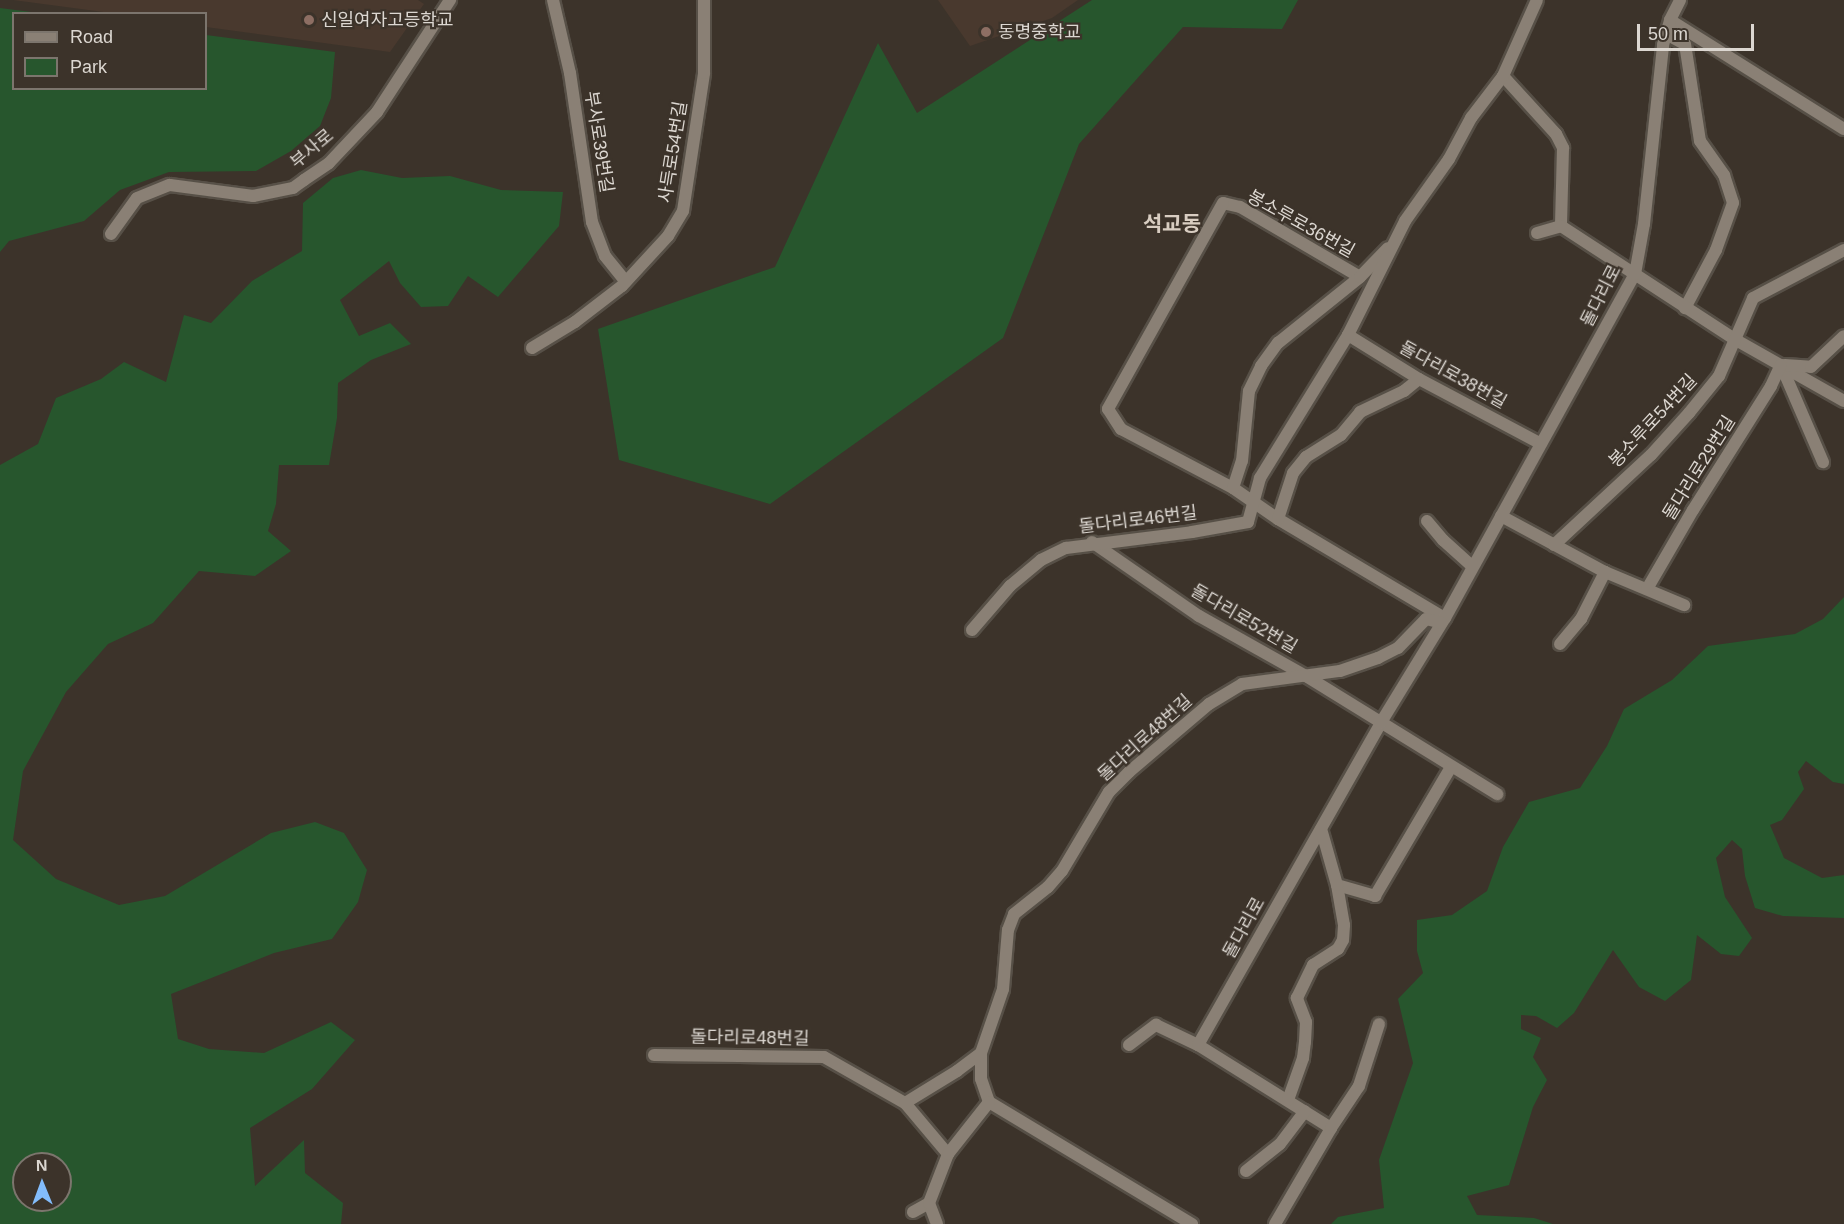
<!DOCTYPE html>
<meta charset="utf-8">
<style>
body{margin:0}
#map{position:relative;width:1844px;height:1224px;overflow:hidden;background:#3c332a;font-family:Arial,"Noto Sans KR",sans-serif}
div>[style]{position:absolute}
.education>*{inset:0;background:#49392e}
.green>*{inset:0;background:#27562d}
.roads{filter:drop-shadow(2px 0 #575047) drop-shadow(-2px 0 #575047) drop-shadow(0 2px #575047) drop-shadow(0 -2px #575047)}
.minor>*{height:12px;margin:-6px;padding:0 6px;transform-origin:6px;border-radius:6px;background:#8a8075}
.dots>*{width:16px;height:16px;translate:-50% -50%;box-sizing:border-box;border:3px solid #3c332a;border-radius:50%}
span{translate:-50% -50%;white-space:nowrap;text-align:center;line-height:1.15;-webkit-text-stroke:4.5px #3c332a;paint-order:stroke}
.poi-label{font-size:18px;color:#dcd7d1}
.left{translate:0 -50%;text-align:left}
.street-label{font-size:18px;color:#dcd7d1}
.quarter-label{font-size:21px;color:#d8cdc1;font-weight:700}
.legend{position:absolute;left:12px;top:12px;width:195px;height:78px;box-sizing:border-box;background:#3c332a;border:2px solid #7c756d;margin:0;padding:8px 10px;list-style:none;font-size:18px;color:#dcd7d1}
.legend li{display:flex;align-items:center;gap:12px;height:30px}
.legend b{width:30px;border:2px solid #7c756d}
.north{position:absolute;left:12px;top:1152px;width:60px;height:60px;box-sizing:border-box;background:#3c332a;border:2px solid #7c756d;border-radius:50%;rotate:359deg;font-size:16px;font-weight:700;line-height:24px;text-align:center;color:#dcd7d1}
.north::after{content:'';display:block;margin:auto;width:21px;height:27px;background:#83bcfb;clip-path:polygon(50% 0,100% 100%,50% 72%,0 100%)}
.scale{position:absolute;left:1637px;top:24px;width:117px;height:27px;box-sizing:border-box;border:3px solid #dcd7d1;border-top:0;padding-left:8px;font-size:18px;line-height:21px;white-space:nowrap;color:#dcd7d1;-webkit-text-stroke:4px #3c332a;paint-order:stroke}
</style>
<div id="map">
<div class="education">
<i style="clip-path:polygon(13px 0,418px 0,424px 4px,390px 52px,206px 27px,206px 14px,111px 13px)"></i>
<i style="clip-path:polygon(938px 0,1078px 0,1052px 18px,970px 46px)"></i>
</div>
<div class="green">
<i style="clip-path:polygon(1092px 0,1298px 0,1282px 29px,1183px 27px,1079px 144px,1003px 338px,770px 504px,619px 460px,598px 329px,775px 267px,878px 43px,917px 113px)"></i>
<i style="clip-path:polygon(0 8px,39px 13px,14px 14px,14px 88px,206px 88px,206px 35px,335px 52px,331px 98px,320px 126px,291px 151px,256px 171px,169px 172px,120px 190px,84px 221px,9px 241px,0 252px)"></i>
<i style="clip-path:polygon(evenodd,361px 170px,402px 178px,450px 176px,501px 190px,563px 192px,559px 226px,498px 297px,468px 276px,448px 306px,421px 307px,400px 283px,389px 261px,340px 300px,359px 336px,390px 323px,411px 344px,371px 360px,338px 383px,337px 418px,329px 465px,279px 465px,276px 504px,268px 531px,291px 551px,255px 576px,199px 571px,153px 623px,108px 644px,66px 692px,23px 771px,13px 840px,56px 879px,119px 905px,165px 896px,271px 833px,315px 822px,344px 833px,367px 870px,358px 902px,332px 939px,274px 953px,171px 994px,178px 1039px,209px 1049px,264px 1053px,331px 1022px,355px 1040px,312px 1089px,250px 1128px,255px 1186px,304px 1140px,305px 1173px,343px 1203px,341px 1224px,0 1224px,0 465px,38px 444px,56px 398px,101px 379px,124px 362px,166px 382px,184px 315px,211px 323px,252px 281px,302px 251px,303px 203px,333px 178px,361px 170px,24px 1164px,60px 1164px,60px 1200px,24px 1200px,24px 1164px)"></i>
<i style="clip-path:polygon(1844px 597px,1844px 784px,1833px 782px,1806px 761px,1798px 772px,1804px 789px,1782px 820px,1770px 825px,1784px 858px,1822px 878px,1844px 875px,1844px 918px,1783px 916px,1755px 908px,1745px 876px,1742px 849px,1732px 840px,1716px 858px,1725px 897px,1752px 938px,1739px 956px,1721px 954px,1697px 935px,1691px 980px,1665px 1001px,1639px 987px,1613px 950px,1574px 1013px,1557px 1028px,1536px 1016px,1521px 1015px,1521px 1029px,1541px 1038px,1533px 1057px,1547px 1080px,1533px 1107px,1509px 1185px,1467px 1196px,1477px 1215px,1534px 1218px,1553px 1224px,1331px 1224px,1338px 1217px,1384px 1208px,1379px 1160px,1413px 1063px,1398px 999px,1423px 973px,1417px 951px,1417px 920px,1452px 915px,1487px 891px,1503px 847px,1529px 802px,1580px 788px,1607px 746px,1624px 709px,1672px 680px,1708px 646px,1795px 634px,1823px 619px)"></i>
</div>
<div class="roads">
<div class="minor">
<i style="left:553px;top:0;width:75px;rotate:76.9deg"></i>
<i style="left:570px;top:73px;width:151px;rotate:81.6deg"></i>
<i style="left:592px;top:222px;width:36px;rotate:69deg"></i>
<i style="left:605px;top:256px;width:33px;rotate:51deg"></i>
<i style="left:1670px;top:20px;width:205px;rotate:32.1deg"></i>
<i style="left:1666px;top:34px;width:21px;rotate:28deg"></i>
<i style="left:1685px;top:44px;width:98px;rotate:81.2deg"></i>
<i style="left:1700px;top:141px;width:42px;rotate:54.8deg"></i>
<i style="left:1724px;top:175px;width:29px;rotate:72deg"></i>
<i style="left:1733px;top:203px;width:50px;rotate:109.9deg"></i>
<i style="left:1716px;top:250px;width:66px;rotate:118.1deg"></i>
<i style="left:1503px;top:76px;width:79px;rotate:47.6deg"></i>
<i style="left:1556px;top:134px;width:16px;rotate:63deg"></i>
<i style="left:1563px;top:148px;width:78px;rotate:91.5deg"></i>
<i style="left:1561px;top:226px;width:209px;rotate:33.1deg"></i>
<i style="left:1736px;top:340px;width:124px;rotate:29.5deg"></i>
<i style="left:1537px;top:233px;width:25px;rotate:-16deg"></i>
<i style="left:111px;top:234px;width:44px;rotate:-54.2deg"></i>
<i style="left:137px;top:198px;width:35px;rotate:-22deg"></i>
<i style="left:170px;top:185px;width:84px;rotate:7.5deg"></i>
<i style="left:253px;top:196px;width:41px;rotate:-11.3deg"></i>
<i style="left:293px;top:188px;width:14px;rotate:-36deg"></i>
<i style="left:304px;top:180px;width:30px;rotate:-34deg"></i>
<i style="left:329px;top:163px;width:70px;rotate:-46.7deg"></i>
<i style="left:377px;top:112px;width:134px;rotate:-56.9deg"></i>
<i style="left:1360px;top:277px;width:139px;rotate:-149.7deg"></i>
<i style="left:1240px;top:207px;width:17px;rotate:-167deg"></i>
<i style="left:1223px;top:203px;width:236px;rotate:119.2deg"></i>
<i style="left:1108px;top:409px;width:24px;rotate:57deg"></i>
<i style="left:1121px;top:429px;width:127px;rotate:27.8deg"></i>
<i style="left:1233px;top:488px;width:55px;rotate:34.6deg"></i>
<i style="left:1278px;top:519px;width:194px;rotate:30.7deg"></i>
<i style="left:1348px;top:335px;width:84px;rotate:31.8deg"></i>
<i style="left:1419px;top:379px;width:138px;rotate:28deg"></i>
<i style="left:532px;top:348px;width:50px;rotate:-31.2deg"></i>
<i style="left:575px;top:322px;width:59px;rotate:-37.5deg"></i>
<i style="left:622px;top:286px;width:68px;rotate:-47.4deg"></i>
<i style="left:668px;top:236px;width:29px;rotate:-59deg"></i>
<i style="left:683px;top:211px;width:140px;rotate:-81.3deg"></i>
<i style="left:704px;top:73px;width:73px;rotate:-90deg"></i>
<i style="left:1781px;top:365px;width:106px;rotate:66.6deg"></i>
<i style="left:1785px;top:365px;width:26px;rotate:4deg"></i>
<i style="left:1811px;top:367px;width:45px;rotate:-43.2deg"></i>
<i style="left:1233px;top:488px;width:28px;rotate:-72deg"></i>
<i style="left:1242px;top:461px;width:70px;rotate:-84.3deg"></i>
<i style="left:1249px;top:391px;width:28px;rotate:-64deg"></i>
<i style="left:1261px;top:366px;width:29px;rotate:-54deg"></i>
<i style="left:1278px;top:343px;width:105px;rotate:-38.8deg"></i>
<i style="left:1360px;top:277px;width:40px;rotate:-46deg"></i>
<i style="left:1501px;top:516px;width:118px;rotate:28.3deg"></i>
<i style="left:1605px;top:572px;width:86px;rotate:22.7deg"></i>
<i style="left:1278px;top:519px;width:48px;rotate:-71.9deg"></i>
<i style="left:1293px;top:473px;width:21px;rotate:-51deg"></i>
<i style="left:1306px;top:457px;width:41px;rotate:-32.2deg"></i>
<i style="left:1341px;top:435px;width:30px;rotate:-50deg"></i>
<i style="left:1360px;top:412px;width:49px;rotate:-25.5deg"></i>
<i style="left:1404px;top:391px;width:19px;rotate:-39deg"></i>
<i style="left:1427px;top:521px;width:25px;rotate:50deg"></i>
<i style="left:1443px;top:540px;width:39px;rotate:42deg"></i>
<i style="left:1092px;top:542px;width:130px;rotate:34.7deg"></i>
<i style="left:1199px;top:616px;width:123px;rotate:29.3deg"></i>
<i style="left:1306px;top:676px;width:225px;rotate:31.7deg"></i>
<i style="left:1554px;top:545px;width:132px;rotate:-42.9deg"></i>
<i style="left:1651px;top:455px;width:57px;rotate:-47.9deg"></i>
<i style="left:1689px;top:413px;width:48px;rotate:-51deg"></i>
<i style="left:1719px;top:376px;width:85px;rotate:-66.4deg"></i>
<i style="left:1753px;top:298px;width:103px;rotate:-27.8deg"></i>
<i style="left:1647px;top:589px;width:91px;rotate:-59.8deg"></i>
<i style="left:1693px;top:510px;width:146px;rotate:-57.8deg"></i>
<i style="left:1771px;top:386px;width:23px;rotate:-65deg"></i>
<i style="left:972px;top:630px;width:58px;rotate:-49.2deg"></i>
<i style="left:1010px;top:586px;width:40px;rotate:-40deg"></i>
<i style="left:1041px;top:560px;width:28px;rotate:-26deg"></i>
<i style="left:1066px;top:548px;width:127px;rotate:-7.2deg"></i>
<i style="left:1192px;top:532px;width:57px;rotate:-10.1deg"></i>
<i style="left:1248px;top:522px;width:46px;rotate:-74.7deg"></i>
<i style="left:1260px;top:478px;width:168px;rotate:-58.4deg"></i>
<i style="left:1348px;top:335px;width:127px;rotate:-63.4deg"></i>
<i style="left:1405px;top:221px;width:76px;rotate:-54.6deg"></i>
<i style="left:1449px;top:159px;width:47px;rotate:-61.8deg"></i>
<i style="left:1471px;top:118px;width:53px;rotate:-52.7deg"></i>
<i style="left:1503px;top:76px;width:83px;rotate:-65.9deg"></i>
<i style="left:1560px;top:644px;width:33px;rotate:-50deg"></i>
<i style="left:1581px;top:619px;width:53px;rotate:-62.9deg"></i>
<i style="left:1337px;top:885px;width:40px;rotate:16deg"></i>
<i style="left:1375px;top:896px;width:150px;rotate:-59.5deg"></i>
<i style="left:1129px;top:1045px;width:34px;rotate:-37deg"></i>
<i style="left:1156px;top:1025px;width:47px;rotate:25.5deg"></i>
<i style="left:1198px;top:1045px;width:157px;rotate:32deg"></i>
<i style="left:1198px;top:1045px;width:369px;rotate:-60.4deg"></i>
<i style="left:1380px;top:724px;width:124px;rotate:-58.5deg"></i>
<i style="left:1445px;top:618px;width:393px;rotate:-61.1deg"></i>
<i style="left:1635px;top:274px;width:51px;rotate:-79.8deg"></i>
<i style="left:1644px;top:224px;width:180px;rotate:-83.9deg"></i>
<i style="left:1663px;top:45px;width:26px;rotate:-74deg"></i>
<i style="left:1670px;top:20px;width:22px;rotate:-63deg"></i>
<i style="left:654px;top:1055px;width:170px;rotate:0.7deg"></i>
<i style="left:824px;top:1057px;width:93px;rotate:29.6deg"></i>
<i style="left:905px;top:1103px;width:67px;rotate:49.9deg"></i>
<i style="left:1288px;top:1100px;width:45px;rotate:-70.3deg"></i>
<i style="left:1303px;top:1058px;width:16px;rotate:-83deg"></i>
<i style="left:1305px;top:1042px;width:20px;rotate:-87deg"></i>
<i style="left:1306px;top:1022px;width:26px;rotate:-111deg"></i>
<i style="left:1297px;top:998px;width:37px;rotate:-64deg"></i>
<i style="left:1313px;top:965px;width:30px;rotate:-33deg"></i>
<i style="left:1338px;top:949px;width:10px;rotate:-61deg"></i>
<i style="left:1343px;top:940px;width:15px;rotate:-86deg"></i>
<i style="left:1344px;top:925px;width:41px;rotate:-99.9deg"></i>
<i style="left:1337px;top:885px;width:58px;rotate:-105.9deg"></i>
<i style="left:989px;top:1102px;width:24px;rotate:-109deg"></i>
<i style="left:981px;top:1079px;width:26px;rotate:-90deg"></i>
<i style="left:981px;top:1053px;width:68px;rotate:-71deg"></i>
<i style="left:1003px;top:989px;width:59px;rotate:-85.2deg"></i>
<i style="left:1008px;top:930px;width:17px;rotate:-69deg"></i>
<i style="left:1014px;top:914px;width:43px;rotate:-38.5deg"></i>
<i style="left:1048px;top:887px;width:21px;rotate:-49deg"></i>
<i style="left:1062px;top:871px;width:92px;rotate:-59.3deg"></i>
<i style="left:1109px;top:792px;width:28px;rotate:-45deg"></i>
<i style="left:1129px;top:772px;width:105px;rotate:-40.4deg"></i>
<i style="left:1209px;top:704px;width:39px;rotate:-31deg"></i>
<i style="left:1242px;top:684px;width:99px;rotate:-7.6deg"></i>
<i style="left:1340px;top:671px;width:40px;rotate:-18.9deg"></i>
<i style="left:1378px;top:658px;width:22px;rotate:-27deg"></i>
<i style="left:1398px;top:648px;width:40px;rotate:-46deg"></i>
<i style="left:1426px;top:619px;width:16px;rotate:14deg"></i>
<i style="left:989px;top:1102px;width:237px;rotate:31deg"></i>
<i style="left:905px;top:1103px;width:61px;rotate:-31.6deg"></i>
<i style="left:957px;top:1071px;width:30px;rotate:-37deg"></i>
<i style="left:1246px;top:1171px;width:43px;rotate:-38.5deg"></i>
<i style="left:1280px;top:1144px;width:41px;rotate:-52.9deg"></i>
<i style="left:913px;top:1212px;width:18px;rotate:-29deg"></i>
<i style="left:937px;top:1224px;width:22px;rotate:-111deg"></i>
<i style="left:929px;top:1203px;width:53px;rotate:-68.8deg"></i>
<i style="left:948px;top:1154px;width:66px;rotate:-51.7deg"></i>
<i style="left:1275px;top:1224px;width:111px;rotate:-59.7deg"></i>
<i style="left:1331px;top:1128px;width:50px;rotate:-56.3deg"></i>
<i style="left:1359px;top:1086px;width:65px;rotate:-72.1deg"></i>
</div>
</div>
<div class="dots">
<i style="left:309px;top:20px;background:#8d6e63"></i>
<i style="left:986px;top:32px;background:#8d6e63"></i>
</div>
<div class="poi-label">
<span class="left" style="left:321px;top:20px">신일여자고등학교</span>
<span class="left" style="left:998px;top:32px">동명중학교</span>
</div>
<div class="street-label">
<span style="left:599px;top:142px;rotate:81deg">부사로39번길</span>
<span style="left:312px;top:149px;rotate:-40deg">부사로</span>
<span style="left:673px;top:152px;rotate:-81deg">사득로54번길</span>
<span style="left:1301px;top:224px;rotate:29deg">봉소루로36번길</span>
<span style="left:1601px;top:296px;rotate:-63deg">돌다리로</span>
<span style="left:1453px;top:375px;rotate:29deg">돌다리로38번길</span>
<span style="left:1653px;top:421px;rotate:-47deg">봉소루로54번길</span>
<span style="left:1699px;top:468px;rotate:-58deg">돌다리로29번길</span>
<span style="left:1138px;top:520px;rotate:-7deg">돌다리로46번길</span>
<span style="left:1244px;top:619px;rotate:30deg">돌다리로52번길</span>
<span style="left:1145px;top:738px;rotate:-42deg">돌다리로48번길</span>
<span style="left:1244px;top:928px;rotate:-61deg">돌다리로</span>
<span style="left:750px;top:1038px;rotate:1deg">돌다리로48번길</span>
</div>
<div class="quarter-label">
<span style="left:1172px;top:224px">석교동</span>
</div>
<ul class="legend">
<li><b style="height:8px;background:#8a8075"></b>Road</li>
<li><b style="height:16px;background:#27562d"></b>Park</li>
</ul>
<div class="north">N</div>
<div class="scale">50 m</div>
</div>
